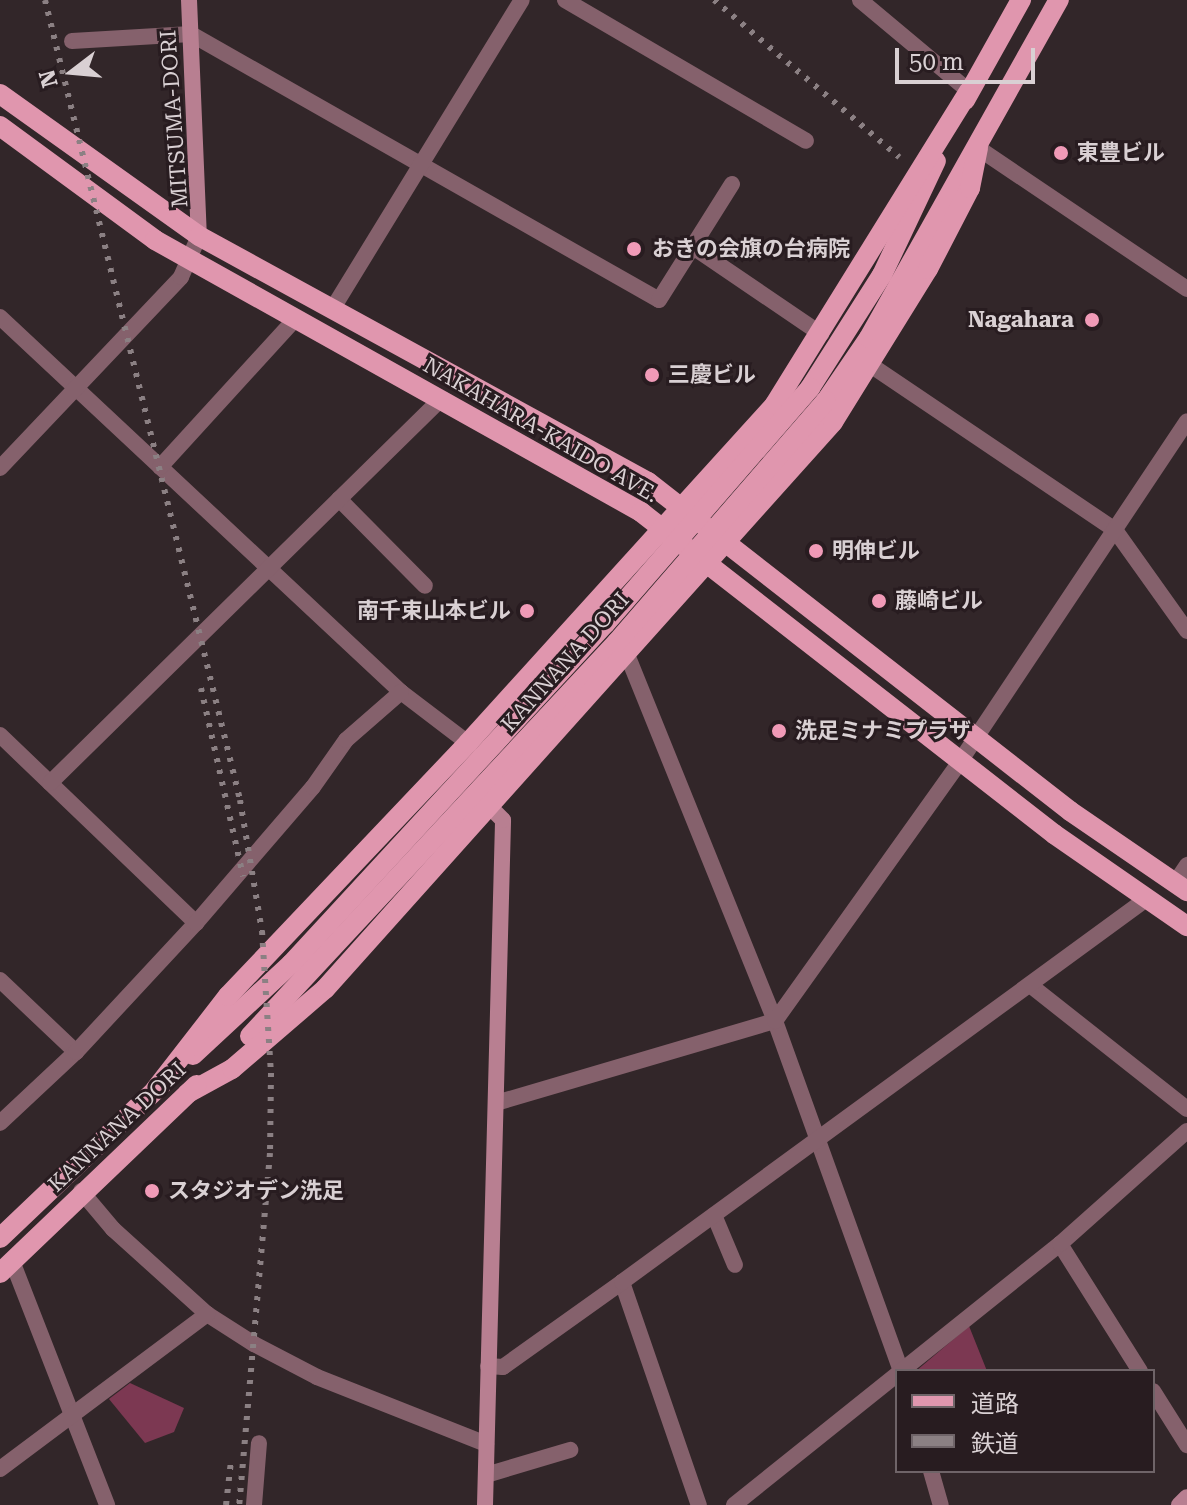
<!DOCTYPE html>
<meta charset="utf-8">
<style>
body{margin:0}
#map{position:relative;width:1187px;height:1505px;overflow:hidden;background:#322629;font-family:"Roboto Serif","Noto Sans JP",serif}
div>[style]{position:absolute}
.green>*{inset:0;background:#7c3852}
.street>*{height:16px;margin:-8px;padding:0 8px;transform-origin:8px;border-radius:8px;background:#85616c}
.secondary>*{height:16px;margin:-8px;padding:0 8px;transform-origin:8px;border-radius:8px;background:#b87f91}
.primary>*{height:20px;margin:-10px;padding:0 10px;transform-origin:10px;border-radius:10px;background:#e096ae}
.rail>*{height:6px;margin-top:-3px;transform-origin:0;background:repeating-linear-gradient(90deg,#8b8083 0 4px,transparent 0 12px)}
.primary-bridge>*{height:20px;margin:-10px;padding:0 10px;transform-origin:10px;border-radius:10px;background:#e096ae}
.dots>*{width:22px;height:22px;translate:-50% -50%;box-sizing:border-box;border:4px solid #281c20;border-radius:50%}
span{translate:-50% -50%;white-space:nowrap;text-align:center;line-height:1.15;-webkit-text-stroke:6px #281c20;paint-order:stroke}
.street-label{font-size:22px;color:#d9d0d3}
.poi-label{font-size:22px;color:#d9d0d3;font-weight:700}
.left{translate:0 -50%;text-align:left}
.right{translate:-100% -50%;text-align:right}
.legend{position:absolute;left:895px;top:1369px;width:260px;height:104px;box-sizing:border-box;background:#281c20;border:2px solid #6f6468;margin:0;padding:10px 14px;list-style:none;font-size:24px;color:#d9d0d3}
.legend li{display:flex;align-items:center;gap:16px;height:40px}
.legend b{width:40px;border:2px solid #6f6468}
.north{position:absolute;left:32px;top:32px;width:80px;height:80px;-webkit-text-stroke:6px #281c20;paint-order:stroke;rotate:254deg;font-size:22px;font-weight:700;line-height:32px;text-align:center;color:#d9d0d3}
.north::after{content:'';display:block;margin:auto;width:28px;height:36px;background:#d9d0d3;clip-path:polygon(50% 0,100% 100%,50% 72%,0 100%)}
.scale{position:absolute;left:895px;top:48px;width:140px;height:36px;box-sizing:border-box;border:4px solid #d9d0d3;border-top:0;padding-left:10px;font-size:24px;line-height:28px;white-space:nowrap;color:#d9d0d3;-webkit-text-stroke:6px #281c20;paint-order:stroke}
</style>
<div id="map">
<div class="green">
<i style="clip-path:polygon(969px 1326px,987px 1371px,916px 1371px)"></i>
<i style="clip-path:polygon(130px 1383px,184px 1408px,174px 1432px,145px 1443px,109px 1399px)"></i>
</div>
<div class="street">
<i style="left:565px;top:0;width:279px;rotate:30.3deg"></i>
<i style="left:860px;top:0;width:142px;rotate:39.9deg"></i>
<i style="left:72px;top:41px;width:119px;rotate:-3.4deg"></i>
<i style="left:191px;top:34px;width:538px;rotate:29.61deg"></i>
<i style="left:659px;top:300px;width:137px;rotate:-57.8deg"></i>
<i style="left:978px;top:148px;width:252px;rotate:34deg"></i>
<i style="left:693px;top:247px;width:155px;rotate:34.2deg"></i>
<i style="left:333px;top:308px;width:361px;rotate:-58.5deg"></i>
<i style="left:0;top:317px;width:549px;rotate:43.08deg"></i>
<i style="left:401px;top:692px;width:84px;rotate:37.3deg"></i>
<i style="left:872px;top:366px;width:293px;rotate:34deg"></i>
<i style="left:1115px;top:530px;width:124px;rotate:54.5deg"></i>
<i style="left:160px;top:467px;width:199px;rotate:-47.6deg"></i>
<i style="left:0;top:468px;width:263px;rotate:-46.5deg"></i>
<i style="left:181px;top:277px;width:45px;rotate:-66.3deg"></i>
<i style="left:339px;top:499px;width:122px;rotate:45.3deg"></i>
<i style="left:626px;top:652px;width:398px;rotate:68deg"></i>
<i style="left:775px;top:1021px;width:372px;rotate:70.2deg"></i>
<i style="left:0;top:735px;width:272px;rotate:43.8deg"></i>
<i style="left:50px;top:783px;width:547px;rotate:-44.48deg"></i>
<i style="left:1175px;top:883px;width:22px;rotate:-56deg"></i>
<i style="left:0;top:980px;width:105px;rotate:43.5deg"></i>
<i style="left:1030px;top:985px;width:200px;rotate:38.3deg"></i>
<i style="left:496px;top:1103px;width:291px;rotate:-16.4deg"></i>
<i style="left:775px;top:1021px;width:320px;rotate:-54.5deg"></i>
<i style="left:961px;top:760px;width:407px;rotate:-56.3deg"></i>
<i style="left:0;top:1123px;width:104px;rotate:-43.1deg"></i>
<i style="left:76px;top:1052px;width:176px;rotate:-47.1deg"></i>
<i style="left:196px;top:923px;width:179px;rotate:-49.3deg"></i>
<i style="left:313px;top:787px;width:57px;rotate:-54.9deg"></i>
<i style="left:346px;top:740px;width:73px;rotate:-41.1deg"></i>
<i style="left:81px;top:1191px;width:50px;rotate:49.9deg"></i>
<i style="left:113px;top:1229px;width:127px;rotate:42.1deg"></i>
<i style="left:207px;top:1314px;width:56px;rotate:32.6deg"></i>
<i style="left:254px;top:1344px;width:71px;rotate:27.6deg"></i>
<i style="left:317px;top:1377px;width:182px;rotate:21.6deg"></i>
<i style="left:714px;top:1215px;width:54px;rotate:67.2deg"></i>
<i style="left:1060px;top:1244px;width:150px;rotate:57.8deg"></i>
<i style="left:12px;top:1261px;width:262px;rotate:68.7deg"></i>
<i style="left:622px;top:1282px;width:236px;rotate:71deg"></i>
<i style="left:488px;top:1366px;width:15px;rotate:4deg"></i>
<i style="left:503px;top:1367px;width:146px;rotate:-35.5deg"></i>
<i style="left:622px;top:1282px;width:648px;rotate:-36.14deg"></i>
<i style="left:1153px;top:1391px;width:64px;rotate:57.8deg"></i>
<i style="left:0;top:1469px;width:259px;rotate:-36.8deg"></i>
<i style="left:931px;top:1471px;width:35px;rotate:74deg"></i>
<i style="left:486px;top:1475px;width:88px;rotate:-16.6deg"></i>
<i style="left:254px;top:1505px;width:62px;rotate:-85.4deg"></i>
<i style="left:734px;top:1505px;width:418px;rotate:-38.7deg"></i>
<i style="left:1060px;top:1244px;width:170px;rotate:-41.7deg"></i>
</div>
<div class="secondary">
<i style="left:189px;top:0;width:236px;rotate:87.6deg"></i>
<i style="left:485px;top:1505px;width:685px;rotate:-88.49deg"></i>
<i style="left:503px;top:820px;width:17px;rotate:-135deg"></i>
<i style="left:1179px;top:1505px;width:11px;rotate:-45deg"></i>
</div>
<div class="primary">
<i style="left:0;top:94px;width:244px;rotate:35.5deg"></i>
<i style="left:199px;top:236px;width:512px;rotate:28.72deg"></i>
<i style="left:648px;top:482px;width:535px;rotate:37.94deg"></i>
<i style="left:1070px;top:811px;width:142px;rotate:34.4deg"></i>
<i style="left:965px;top:100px;width:115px;rotate:-60.8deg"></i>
<i style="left:0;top:126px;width:192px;rotate:36.3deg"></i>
<i style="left:155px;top:240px;width:557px;rotate:29.23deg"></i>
<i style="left:641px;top:512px;width:524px;rotate:37.94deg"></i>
<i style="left:1054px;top:834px;width:162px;rotate:34.7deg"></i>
<i style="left:810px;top:388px;width:134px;rotate:-57.5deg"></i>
<i style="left:882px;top:275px;width:126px;rotate:-64.7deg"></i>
<i style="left:826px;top:401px;width:76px;rotate:-55.7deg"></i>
<i style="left:869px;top:338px;width:388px;rotate:-60.7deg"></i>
<i style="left:250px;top:1036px;width:538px;rotate:-47.03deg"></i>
<i style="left:193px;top:1055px;width:134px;rotate:-42.9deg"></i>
<i style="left:291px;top:964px;width:463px;rotate:-47.3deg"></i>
<i style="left:155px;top:1090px;width:119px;rotate:-52.2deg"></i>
<i style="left:228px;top:996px;width:349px;rotate:-46.5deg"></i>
<i style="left:468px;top:743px;width:457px;rotate:-47.8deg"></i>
<i style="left:775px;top:404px;width:368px;rotate:-58.2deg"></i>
<i style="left:188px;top:1093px;width:50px;rotate:-28.6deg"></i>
<i style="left:232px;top:1069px;width:123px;rotate:-40.7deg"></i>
<i style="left:325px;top:989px;width:761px;rotate:-48.14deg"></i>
<i style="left:833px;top:422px;width:180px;rotate:-58.2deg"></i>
<i style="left:928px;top:269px;width:91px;rotate:-62.6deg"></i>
<i style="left:970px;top:188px;width:41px;rotate:-78.7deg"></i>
<i style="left:0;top:1238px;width:226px;rotate:-43.6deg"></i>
<i style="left:0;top:1273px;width:272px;rotate:-43.7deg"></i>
</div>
<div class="rail">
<i style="left:45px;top:0;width:823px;rotate:76.3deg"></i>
<i style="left:240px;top:800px;width:133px;rotate:80.5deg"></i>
<i style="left:262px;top:931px;width:142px;rotate:86.4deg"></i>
<i style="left:271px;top:1073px;width:80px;rotate:90.7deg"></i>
<i style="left:270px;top:1153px;width:353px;rotate:95deg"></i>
<i style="left:714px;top:0;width:243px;rotate:40.3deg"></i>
<i style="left:201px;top:688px;width:193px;rotate:77.4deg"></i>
<i style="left:226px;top:1505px;width:44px;rotate:-83.5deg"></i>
</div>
<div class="primary-bridge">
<i style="left:605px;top:624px;width:313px;rotate:-49deg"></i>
<i style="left:617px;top:642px;width:319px;rotate:-49.1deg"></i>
</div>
<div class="dots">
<i style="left:1061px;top:153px;background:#f09ab7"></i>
<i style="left:634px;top:249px;background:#f09ab7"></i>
<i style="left:1092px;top:320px;background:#f09ab7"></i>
<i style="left:652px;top:375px;background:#f09ab7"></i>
<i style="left:816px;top:551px;background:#f09ab7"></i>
<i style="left:879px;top:601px;background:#f09ab7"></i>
<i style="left:527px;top:611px;background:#f09ab7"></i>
<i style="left:779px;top:731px;background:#f09ab7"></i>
<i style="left:152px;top:1191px;background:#f09ab7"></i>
</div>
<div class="street-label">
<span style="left:174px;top:119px;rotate:-94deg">MITSUMA-DORI</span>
<span style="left:541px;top:430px;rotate:30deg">NAKAHARA-KAIDO AVE.</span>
<span style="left:565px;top:662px;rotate:-48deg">KANNANA DORI</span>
<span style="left:117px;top:1127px;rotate:-43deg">KANNANA DORI</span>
</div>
<div class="poi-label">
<span class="left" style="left:1077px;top:153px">東豊ビル</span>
<span class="left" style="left:652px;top:249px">おきの会旗の台病院</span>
<span class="right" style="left:1074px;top:320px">Nagahara</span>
<span class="left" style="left:668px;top:375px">三慶ビル</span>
<span class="left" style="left:832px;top:551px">明伸ビル</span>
<span class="left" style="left:895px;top:601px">藤崎ビル</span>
<span class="right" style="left:511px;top:611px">南千束山本ビル</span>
<span class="left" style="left:795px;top:731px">洗足ミナミプラザ</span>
<span class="left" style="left:168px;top:1191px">スタジオデン洗足</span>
</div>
<ul class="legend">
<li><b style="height:10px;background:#e096ae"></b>道路</li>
<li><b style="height:10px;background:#8b8083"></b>鉄道</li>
</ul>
<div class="north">N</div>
<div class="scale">50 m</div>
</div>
